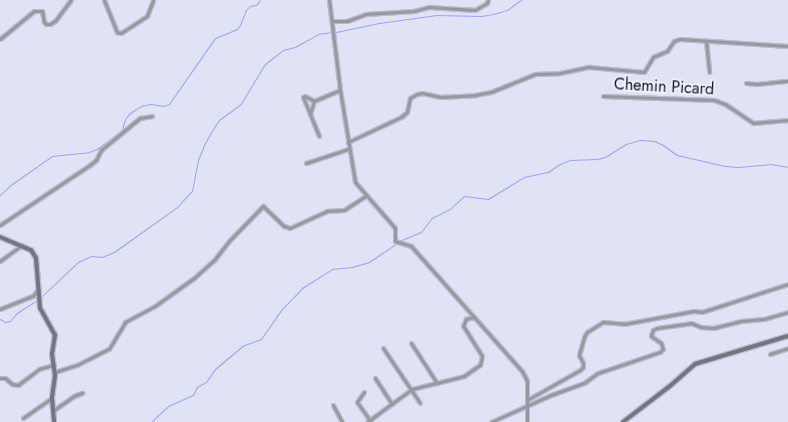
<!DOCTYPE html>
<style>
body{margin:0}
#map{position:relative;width:788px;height:422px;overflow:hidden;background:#e0e2f5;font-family:Jost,sans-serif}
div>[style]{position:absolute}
.stream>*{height:1px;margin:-0.5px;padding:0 0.5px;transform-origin:0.5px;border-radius:0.5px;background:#9ca0f8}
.roads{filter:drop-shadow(1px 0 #bbbdcd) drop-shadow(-1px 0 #bbbdcd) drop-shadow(0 1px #bbbdcd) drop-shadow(0 -1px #bbbdcd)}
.minor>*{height:3px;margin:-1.5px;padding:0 1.5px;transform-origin:1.5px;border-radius:1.5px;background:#9899a0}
.secondary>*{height:4px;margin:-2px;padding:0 2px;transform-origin:2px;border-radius:2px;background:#747580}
span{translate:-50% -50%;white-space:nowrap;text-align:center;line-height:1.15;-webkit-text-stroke:4px #eef0ff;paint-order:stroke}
.street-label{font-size:16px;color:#121218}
</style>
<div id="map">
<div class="stream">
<i style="left:336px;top:32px;width:44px;rotate:-11.8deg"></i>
<i style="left:379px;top:23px;width:58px;rotate:-8deg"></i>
<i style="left:436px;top:15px;width:45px;rotate:1.3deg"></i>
<i style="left:481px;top:16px;width:12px;rotate:-9deg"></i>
<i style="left:493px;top:14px;width:15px;rotate:-16deg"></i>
<i style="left:507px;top:10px;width:17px;rotate:-36deg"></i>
<i style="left:0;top:195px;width:16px;rotate:-43deg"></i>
<i style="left:12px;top:184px;width:49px;rotate:-35deg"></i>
<i style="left:52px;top:156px;width:37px;rotate:-6deg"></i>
<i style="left:89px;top:152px;width:9px;rotate:-21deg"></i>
<i style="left:97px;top:149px;width:31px;rotate:-37deg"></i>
<i style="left:122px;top:130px;width:11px;rotate:-75deg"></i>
<i style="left:125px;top:119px;width:8px;rotate:-50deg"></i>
<i style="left:130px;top:113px;width:13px;rotate:-32deg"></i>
<i style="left:141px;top:106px;width:10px;rotate:-11deg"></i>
<i style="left:151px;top:104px;width:13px;rotate:9deg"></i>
<i style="left:164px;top:106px;width:5px;rotate:-22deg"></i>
<i style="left:169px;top:104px;width:80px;rotate:-55.1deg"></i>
<i style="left:215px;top:38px;width:24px;rotate:-22deg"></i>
<i style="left:237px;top:29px;width:5px;rotate:-53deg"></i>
<i style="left:240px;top:25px;width:16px;rotate:-68deg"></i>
<i style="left:246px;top:10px;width:6px;rotate:-45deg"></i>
<i style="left:250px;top:6px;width:6px;rotate:-9deg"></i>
<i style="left:256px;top:5px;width:6px;rotate:-51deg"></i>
<i style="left:399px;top:241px;width:24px;rotate:-22deg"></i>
<i style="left:421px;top:232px;width:18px;rotate:-52deg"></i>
<i style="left:432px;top:218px;width:20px;rotate:-27deg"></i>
<i style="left:450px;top:209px;width:19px;rotate:-43deg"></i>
<i style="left:464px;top:196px;width:24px;rotate:7deg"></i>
<i style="left:488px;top:199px;width:42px;rotate:-31.4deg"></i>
<i style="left:524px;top:177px;width:25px;rotate:-12deg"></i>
<i style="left:548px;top:172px;width:14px;rotate:-34deg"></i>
<i style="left:560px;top:164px;width:11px;rotate:-22deg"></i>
<i style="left:570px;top:160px;width:27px;rotate:-2deg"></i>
<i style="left:597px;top:159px;width:8px;rotate:-14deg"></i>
<i style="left:605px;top:157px;width:25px;rotate:-32deg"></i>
<i style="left:626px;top:144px;width:15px;rotate:-16deg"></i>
<i style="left:640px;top:140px;width:14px;rotate:4deg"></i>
<i style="left:654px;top:141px;width:10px;rotate:24deg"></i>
<i style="left:663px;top:145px;width:17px;rotate:36deg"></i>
<i style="left:677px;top:155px;width:49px;rotate:12.9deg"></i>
<i style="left:725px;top:166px;width:13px;rotate:4deg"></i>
<i style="left:738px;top:167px;width:33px;rotate:-5deg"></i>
<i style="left:771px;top:164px;width:17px;rotate:10deg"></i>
<i style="left:41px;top:297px;width:51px;rotate:-43.4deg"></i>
<i style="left:78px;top:262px;width:14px;rotate:-25deg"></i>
<i style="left:91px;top:256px;width:11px;rotate:5deg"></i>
<i style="left:102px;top:257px;width:13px;rotate:-23deg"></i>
<i style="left:114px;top:252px;width:77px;rotate:-35.5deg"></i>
<i style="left:177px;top:207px;width:22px;rotate:-47deg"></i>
<i style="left:192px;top:191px;width:32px;rotate:-79deg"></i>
<i style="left:198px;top:160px;width:18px;rotate:-68deg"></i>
<i style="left:205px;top:143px;width:20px;rotate:-60deg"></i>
<i style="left:215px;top:126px;width:7px;rotate:-56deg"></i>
<i style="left:219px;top:120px;width:26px;rotate:-36deg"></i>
<i style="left:240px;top:105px;width:48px;rotate:-58.6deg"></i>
<i style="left:265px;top:64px;width:23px;rotate:-38deg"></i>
<i style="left:283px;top:50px;width:12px;rotate:-14deg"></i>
<i style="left:295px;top:47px;width:26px;rotate:-29deg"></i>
<i style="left:318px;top:34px;width:14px;rotate:-8deg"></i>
<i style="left:0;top:319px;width:6px;rotate:31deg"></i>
<i style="left:5px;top:322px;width:5px;rotate:-11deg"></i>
<i style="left:10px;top:321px;width:11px;rotate:-49deg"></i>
<i style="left:17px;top:313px;width:24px;rotate:-33deg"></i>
<i style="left:151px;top:422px;width:23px;rotate:-43deg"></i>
<i style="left:168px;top:406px;width:27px;rotate:-24deg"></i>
<i style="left:193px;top:395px;width:9px;rotate:-63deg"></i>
<i style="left:197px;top:387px;width:10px;rotate:-29deg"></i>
<i style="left:206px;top:382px;width:16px;rotate:-55deg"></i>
<i style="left:215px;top:369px;width:35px;rotate:-40deg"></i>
<i style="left:242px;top:346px;width:20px;rotate:-20deg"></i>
<i style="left:261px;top:339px;width:38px;rotate:-55deg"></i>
<i style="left:283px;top:308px;width:28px;rotate:-46deg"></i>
<i style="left:302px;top:288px;width:36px;rotate:-32deg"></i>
<i style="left:332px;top:269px;width:20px;rotate:-6deg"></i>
<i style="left:352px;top:267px;width:18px;rotate:-16deg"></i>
<i style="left:369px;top:262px;width:32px;rotate:-34deg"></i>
</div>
<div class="roads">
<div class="minor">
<i style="left:104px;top:0;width:35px;rotate:68deg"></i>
<i style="left:117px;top:32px;width:4px;rotate:14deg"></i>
<i style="left:121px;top:33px;width:31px;rotate:-33deg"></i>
<i style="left:147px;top:16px;width:17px;rotate:-69deg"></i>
<i style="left:329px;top:0;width:91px;rotate:83deg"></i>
<i style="left:340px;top:90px;width:93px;rotate:80.7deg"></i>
<i style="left:355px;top:182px;width:61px;rotate:49deg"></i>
<i style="left:395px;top:228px;width:13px;rotate:90deg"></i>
<i style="left:395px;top:241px;width:17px;rotate:17deg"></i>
<i style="left:411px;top:246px;width:167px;rotate:48.4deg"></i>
<i style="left:522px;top:371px;width:11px;rotate:63deg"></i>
<i style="left:527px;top:381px;width:41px;rotate:90deg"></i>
<i style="left:332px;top:21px;width:15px"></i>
<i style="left:347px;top:21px;width:20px;rotate:-20deg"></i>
<i style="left:366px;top:14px;width:48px;rotate:-3.6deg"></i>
<i style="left:414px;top:11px;width:16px;rotate:-15deg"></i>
<i style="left:429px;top:7px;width:46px;rotate:3.7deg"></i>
<i style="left:475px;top:10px;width:14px;rotate:-30deg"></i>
<i style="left:487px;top:3px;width:3px;rotate:-72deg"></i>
<i style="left:0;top:39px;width:44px;rotate:-39.5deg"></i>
<i style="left:34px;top:11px;width:8px"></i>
<i style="left:42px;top:11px;width:11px;rotate:80deg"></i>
<i style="left:44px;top:22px;width:3px;rotate:45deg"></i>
<i style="left:46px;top:24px;width:4px"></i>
<i style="left:50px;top:24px;width:6px;rotate:-31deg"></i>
<i style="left:55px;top:21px;width:26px;rotate:-53deg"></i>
<i style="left:706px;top:41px;width:31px;rotate:84deg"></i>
<i style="left:746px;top:83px;width:11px;rotate:5deg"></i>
<i style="left:757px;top:84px;width:31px;rotate:-6deg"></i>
<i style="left:603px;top:96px;width:111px;rotate:2.1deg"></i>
<i style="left:714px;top:100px;width:12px;rotate:20deg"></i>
<i style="left:725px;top:104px;width:34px;rotate:34deg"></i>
<i style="left:753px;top:123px;width:35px;rotate:-5deg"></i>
<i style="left:303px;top:97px;width:42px;rotate:67.7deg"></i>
<i style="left:303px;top:97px;width:2px;rotate:-27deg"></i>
<i style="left:305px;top:96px;width:10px;rotate:29deg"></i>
<i style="left:310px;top:114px;width:14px;rotate:-73deg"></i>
<i style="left:314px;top:101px;width:28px;rotate:-23deg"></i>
<i style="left:348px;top:142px;width:59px;rotate:-25.3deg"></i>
<i style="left:401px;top:117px;width:8px;rotate:-40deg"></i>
<i style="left:407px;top:112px;width:14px;rotate:-78deg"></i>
<i style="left:410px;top:98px;width:8px;rotate:-30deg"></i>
<i style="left:417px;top:94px;width:5px;rotate:-11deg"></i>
<i style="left:422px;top:93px;width:19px;rotate:12deg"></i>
<i style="left:441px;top:97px;width:34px;rotate:-3deg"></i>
<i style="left:475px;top:95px;width:16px;rotate:-11deg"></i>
<i style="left:491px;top:92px;width:48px;rotate:-22.2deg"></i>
<i style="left:535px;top:74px;width:25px;rotate:-2deg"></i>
<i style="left:560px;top:73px;width:30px;rotate:-12deg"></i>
<i style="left:589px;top:67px;width:55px;rotate:5.2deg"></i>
<i style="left:644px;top:72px;width:17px;rotate:-59deg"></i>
<i style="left:653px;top:57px;width:15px;rotate:-23deg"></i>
<i style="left:667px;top:51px;width:12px;rotate:-55deg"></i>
<i style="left:674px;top:41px;width:6px;rotate:-18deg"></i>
<i style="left:680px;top:39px;width:108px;rotate:3.7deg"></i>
<i style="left:306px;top:163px;width:44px;rotate:-18.4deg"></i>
<i style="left:0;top:225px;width:108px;rotate:-33.7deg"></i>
<i style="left:90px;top:165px;width:8px;rotate:-40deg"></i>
<i style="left:96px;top:160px;width:11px;rotate:-63deg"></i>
<i style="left:101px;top:150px;width:44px;rotate:-39.5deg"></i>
<i style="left:135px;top:122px;width:6px;rotate:-39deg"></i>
<i style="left:140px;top:118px;width:12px;rotate:-9deg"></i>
<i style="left:0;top:261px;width:27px;rotate:-36deg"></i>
<i style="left:0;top:309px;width:35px;rotate:-22deg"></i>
<i style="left:33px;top:296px;width:9px;rotate:-54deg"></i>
<i style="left:411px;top:343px;width:48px;rotate:57deg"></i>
<i style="left:383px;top:348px;width:66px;rotate:56.1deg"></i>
<i style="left:770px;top:354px;width:19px;rotate:-18deg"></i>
<i style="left:55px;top:372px;width:23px;rotate:-18deg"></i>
<i style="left:77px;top:365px;width:36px;rotate:-27deg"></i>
<i style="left:109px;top:349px;width:31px;rotate:-59deg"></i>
<i style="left:125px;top:322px;width:34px;rotate:-28deg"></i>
<i style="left:155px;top:306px;width:48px;rotate:-35.7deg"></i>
<i style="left:194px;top:278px;width:28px;rotate:-42deg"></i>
<i style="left:215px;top:259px;width:23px;rotate:-52deg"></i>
<i style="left:229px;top:241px;width:49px;rotate:-45.8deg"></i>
<i style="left:263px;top:206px;width:29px;rotate:44deg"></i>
<i style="left:284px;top:226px;width:6px;rotate:18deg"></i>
<i style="left:290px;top:228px;width:41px;rotate:-24.7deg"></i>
<i style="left:327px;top:211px;width:17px;rotate:-3deg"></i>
<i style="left:344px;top:210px;width:27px;rotate:-33deg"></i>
<i style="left:0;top:378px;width:5px"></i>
<i style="left:5px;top:378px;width:9px;rotate:41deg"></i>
<i style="left:12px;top:384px;width:6px;rotate:9deg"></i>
<i style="left:18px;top:385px;width:26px;rotate:-37deg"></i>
<i style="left:39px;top:369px;width:15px;rotate:-16deg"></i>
<i style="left:375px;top:378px;width:31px;rotate:57deg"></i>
<i style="left:364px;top:392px;width:12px;rotate:125deg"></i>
<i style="left:357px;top:402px;width:24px;rotate:55deg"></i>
<i style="left:527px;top:400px;width:61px;rotate:-29.5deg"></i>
<i style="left:580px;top:370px;width:4px;rotate:-45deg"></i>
<i style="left:583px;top:367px;width:4px;rotate:-90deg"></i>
<i style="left:583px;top:363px;width:9px;rotate:-117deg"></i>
<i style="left:579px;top:355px;width:19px;rotate:-74deg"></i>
<i style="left:584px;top:337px;width:6px;rotate:-59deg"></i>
<i style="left:587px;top:332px;width:19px;rotate:-32deg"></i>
<i style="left:603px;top:322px;width:21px;rotate:5deg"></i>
<i style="left:624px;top:324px;width:71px;rotate:-10.5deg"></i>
<i style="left:694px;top:311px;width:8px;rotate:7deg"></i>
<i style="left:702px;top:312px;width:90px;rotate:-18deg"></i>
<i style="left:333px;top:405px;width:19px;rotate:62deg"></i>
<i style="left:54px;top:410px;width:24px;rotate:-35deg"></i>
<i style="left:74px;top:396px;width:9px;rotate:-21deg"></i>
<i style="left:23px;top:418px;width:35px;rotate:-35deg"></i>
<i style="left:367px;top:422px;width:56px;rotate:-36.3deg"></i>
<i style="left:412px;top:389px;width:54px;rotate:-14deg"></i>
<i style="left:464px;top:376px;width:19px;rotate:-35deg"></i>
<i style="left:480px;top:365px;width:9px;rotate:-77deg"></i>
<i style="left:482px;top:356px;width:36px;rotate:-122deg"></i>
<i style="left:463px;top:326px;width:8px;rotate:-67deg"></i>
<i style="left:466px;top:319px;width:8px;rotate:-14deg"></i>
<i style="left:491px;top:422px;width:66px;rotate:-24.2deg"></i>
<i style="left:551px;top:395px;width:35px;rotate:-20deg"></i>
<i style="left:584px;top:383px;width:17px;rotate:-36deg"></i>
<i style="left:598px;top:373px;width:65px;rotate:-18.7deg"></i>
<i style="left:660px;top:352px;width:4px;rotate:-45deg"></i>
<i style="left:663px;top:349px;width:6px;rotate:-108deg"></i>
<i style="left:661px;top:343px;width:12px;rotate:-145deg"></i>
<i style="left:651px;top:336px;width:6px;rotate:-72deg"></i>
<i style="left:653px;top:330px;width:4px;rotate:-27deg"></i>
<i style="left:657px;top:328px;width:34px;rotate:-8deg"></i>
<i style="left:691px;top:323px;width:11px;rotate:22deg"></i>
<i style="left:701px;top:327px;width:12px;rotate:5deg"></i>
<i style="left:713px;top:328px;width:29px;rotate:-14deg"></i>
<i style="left:741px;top:321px;width:23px;rotate:-5deg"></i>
<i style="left:764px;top:319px;width:25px;rotate:-16deg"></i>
</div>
<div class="secondary">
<i style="left:0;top:237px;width:34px;rotate:23deg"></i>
<i style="left:31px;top:250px;width:9px;rotate:58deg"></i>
<i style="left:36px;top:258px;width:50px;rotate:85.4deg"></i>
<i style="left:40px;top:308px;width:31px;rotate:61deg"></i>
<i style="left:55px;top:335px;width:19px;rotate:99deg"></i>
<i style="left:52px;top:354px;width:22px;rotate:82deg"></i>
<i style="left:55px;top:376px;width:22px;rotate:98deg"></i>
<i style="left:52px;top:398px;width:24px;rotate:85deg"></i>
<i style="left:623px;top:422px;width:59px;rotate:-37.5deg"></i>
<i style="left:670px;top:386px;width:33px;rotate:-41deg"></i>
<i style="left:695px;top:364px;width:97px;rotate:-16.8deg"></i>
</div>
</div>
<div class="street-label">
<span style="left:664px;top:87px;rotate:3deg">Chemin Picard</span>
</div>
</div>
